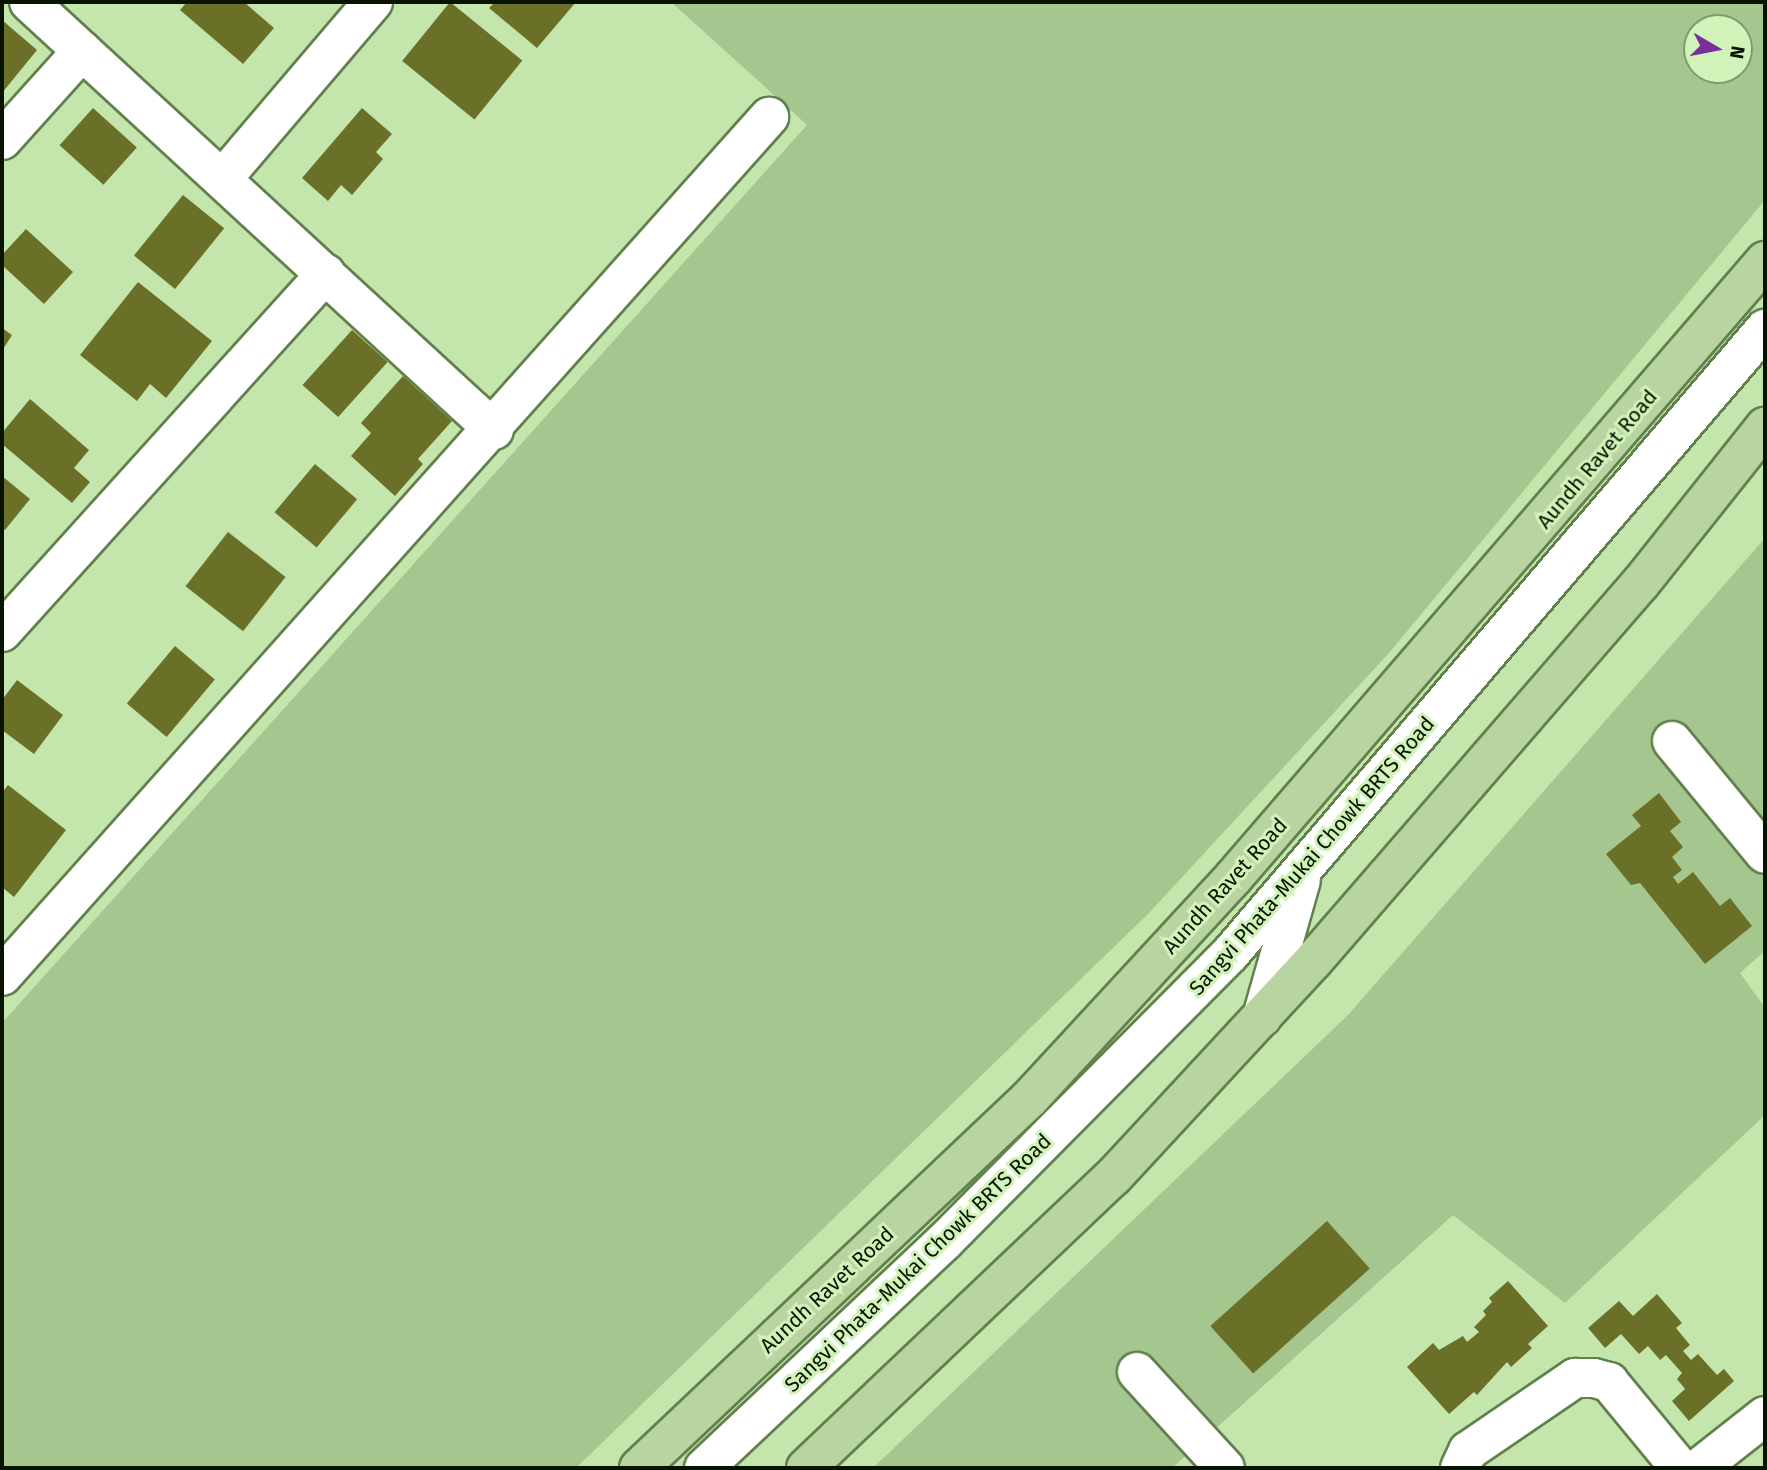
<!DOCTYPE html>
<style>
body{margin:0}
#map{position:relative;width:1767px;height:1470px;overflow:hidden;background:#c4e6ad;font-family:"Fira Sans",sans-serif}
div>[style]{position:absolute}
.green>*{inset:0;background:#a6c690}
.building>*{inset:0;background:#6b7028;transform-origin:0 0}
.roads{filter:drop-shadow(2px 0 #62804c) drop-shadow(-2px 0 #62804c) drop-shadow(0 2px #62804c) drop-shadow(0 -2px #62804c)}
.minor>*{height:38px;margin:-19px;padding:0 19px;transform-origin:19px;border-radius:19px;background:#fff}
.major>*{height:38px;margin:-19px;padding:0 19px;transform-origin:19px;border-radius:19px;background:#b8d5a1}
span{translate:-50% -50%;white-space:nowrap;text-align:center;line-height:1.15;-webkit-text-stroke:6px #d1f3ba;paint-order:stroke}
.street-label{font-size:21px;color:#081302}
.frame{position:absolute;inset:0;border:4px solid #081302;pointer-events:none}
.north{position:absolute;left:1683px;top:14px;width:70px;height:70px;box-sizing:border-box;background:#d1f3ba;border:2px solid #819970;border-radius:50%;rotate:100deg;font-size:19px;font-weight:700;line-height:28px;text-align:center;color:#081302}
.north::after{content:'';display:block;margin:auto;width:24px;height:32px;background:#7a2d9e;clip-path:polygon(50% 0,100% 100%,50% 72%,0 100%)}
</style>
<div id="map">
<div class="green">
<i style="clip-path:polygon(evenodd,671px 2px,1765px 2px,1765px 200px,1389px 653px,1149px 913px,576px 1468px,2px 1468px,2px 1023px,807px 125px,671px 2px,1697px 28px,1739px 28px,1739px 70px,1697px 70px,1697px 28px)"></i>
<i style="clip-path:polygon(1765px 538px,1765px 951px,1740px 973px,1765px 1008px,1765px 1115px,1565px 1303px,1453px 1215px,1172px 1468px,873px 1468px,1348px 1015px)"></i>
</div>
<div class="building">
<i style="clip-path:polygon(187px 2px,244px 2px,274px 28px,243px 64px,180px 10px)"></i>
<i style="left:450px;top:2px;width:93px;height:76px;rotate:39deg"></i>
<i style="clip-path:polygon(495px 2px,576px 2px,537px 48px,489px 8px)"></i>
<i style="clip-path:polygon(2px 20px,37px 50px,2px 93px)"></i>
<i style="left:93px;top:108px;width:59px;height:50px;rotate:42deg"></i>
<i style="clip-path:polygon(362px 108px,392px 134px,376px 152px,383px 159px,352px 195px,341px 185px,328px 201px,302px 178px)"></i>
<i style="left:183px;top:195px;width:53px;height:78px;rotate:39deg"></i>
<i style="clip-path:polygon(26px 229px,73px 272px,44px 304px,2px 265px,2px 255px)"></i>
<i style="clip-path:polygon(138px 282px,212px 341px,166px 398px,150px 384px,137px 401px,80px 355px)"></i>
<i style="clip-path:polygon(2px 328px,12px 335px,2px 351px)"></i>
<i style="left:352px;top:330px;width:48px;height:74px;rotate:42deg"></i>
<i style="clip-path:polygon(403px 376px,452px 421px,418px 459px,423px 464px,395px 496px,351px 456px,371px 433px,361px 423px)"></i>
<i style="clip-path:polygon(30px 399px,89px 450px,74px 468px,90px 482px,72px 503px,2px 444px,2px 433px)"></i>
<i style="left:315px;top:464px;width:55px;height:63px;rotate:40deg"></i>
<i style="clip-path:polygon(2px 476px,30px 499px,5px 530px,2px 527px)"></i>
<i style="left:228px;top:532px;width:73px;height:69px;rotate:38deg"></i>
<i style="left:175px;top:646px;width:52px;height:75px;rotate:40deg"></i>
<i style="clip-path:polygon(17px 680px,63px 715px,34px 754px,2px 730px,2px 700px)"></i>
<i style="clip-path:polygon(8px 785px,66px 830px,14px 897px,2px 887px,2px 793px)"></i>
<i style="clip-path:polygon(1659px 793px,1681px 822px,1670px 831px,1683px 847px,1672px 857px,1682px 870px,1673px 877px,1678px 884px,1693px 872px,1720px 906px,1730px 898px,1752px 926px,1705px 964px,1640px 883px,1631px 885px,1606px 854px,1641px 826px,1632px 815px)"></i>
<i style="left:1327px;top:1221px;width:64px;height:157px;rotate:48deg"></i>
<i style="clip-path:polygon(1508px 1281px,1548px 1326px,1528px 1344px,1532px 1348px,1511px 1367px,1507px 1362px,1477px 1395px,1474px 1392px,1449px 1414px,1407px 1367px,1433px 1343px,1439px 1350px,1463px 1336px,1467px 1342px,1479px 1332px,1474px 1327px,1486px 1315px,1483px 1311px,1492px 1302px,1489px 1298px)"></i>
<i style="clip-path:polygon(1657px 1294px,1682px 1323px,1676px 1328px,1690px 1345px,1683px 1351px,1691px 1360px,1698px 1354px,1717px 1375px,1724px 1369px,1734px 1381px,1689px 1421px,1672px 1401px,1685px 1389px,1677px 1379px,1682px 1373px,1666px 1355px,1660px 1360px,1648px 1346px,1639px 1354px,1621px 1334px,1605px 1348px,1588px 1328px,1619px 1301px,1633px 1316px)"></i>
</div>
<div class="roads">
<div class="minor">
<i style="left:29px;top:2px;width:632px;rotate:42.63deg"></i>
<i style="left:2px;top:140px;width:120px;rotate:-48deg"></i>
<i style="left:224px;top:177px;width:230px;rotate:-49.6deg"></i>
<i style="left:2px;top:632px;width:483px;rotate:-47.9deg"></i>
<i style="left:1672px;top:741px;width:146px;rotate:50.5deg"></i>
<i style="left:2px;top:976px;width:1152px;rotate:-48.24deg"></i>
<i style="left:1262px;top:1017px;width:142px;rotate:-74.1deg"></i>
<i style="left:1137px;top:1372px;width:130px;rotate:47.5deg"></i>
<i style="left:704px;top:1468px;width:330px;rotate:-43.3deg"></i>
<i style="left:944px;top:1242px;width:406px;rotate:-45.2deg"></i>
<i style="left:1230px;top:954px;width:823px;rotate:-49.44deg"></i>
<i style="left:1460px;top:1468px;width:19px;rotate:-65deg"></i>
<i style="left:1468px;top:1451px;width:130px;rotate:-34.3deg"></i>
<i style="left:1575px;top:1378px;width:19px"></i>
<i style="left:1594px;top:1378px;width:16px;rotate:15deg"></i>
<i style="left:1609px;top:1382px;width:112px;rotate:50.5deg"></i>
<i style="left:1699px;top:1468px;width:84px;rotate:-38.2deg"></i>
</div>
<div class="major">
<i style="left:639px;top:1468px;width:537px;rotate:-43.42deg"></i>
<i style="left:1029px;top:1099px;width:301px;rotate:-47.3deg"></i>
<i style="left:1233px;top:878px;width:815px;rotate:-49.23deg"></i>
<i style="left:806px;top:1468px;width:423px;rotate:-43.5deg"></i>
<i style="left:1113px;top:1177px;width:296px;rotate:-47.2deg"></i>
<i style="left:1314px;top:960px;width:498px;rotate:-49.1deg"></i>
<i style="left:1640px;top:584px;width:201px;rotate:-51.5deg"></i>
</div>
</div>
<div class="street-label">
<span style="left:1597px;top:459px;rotate:-50deg">Aundh Ravet Road</span>
<span style="left:1312px;top:856px;rotate:-49deg">Sangvi Phata-Mukai Chowk BRTS Road</span>
<span style="left:1225px;top:886px;rotate:-48deg">Aundh Ravet Road</span>
<span style="left:918px;top:1263px;rotate:-44deg">Sangvi Phata-Mukai Chowk BRTS Road</span>
<span style="left:827px;top:1290px;rotate:-43deg">Aundh Ravet Road</span>
</div>
<div class="frame"></div>
<div class="north">N</div>
</div>
